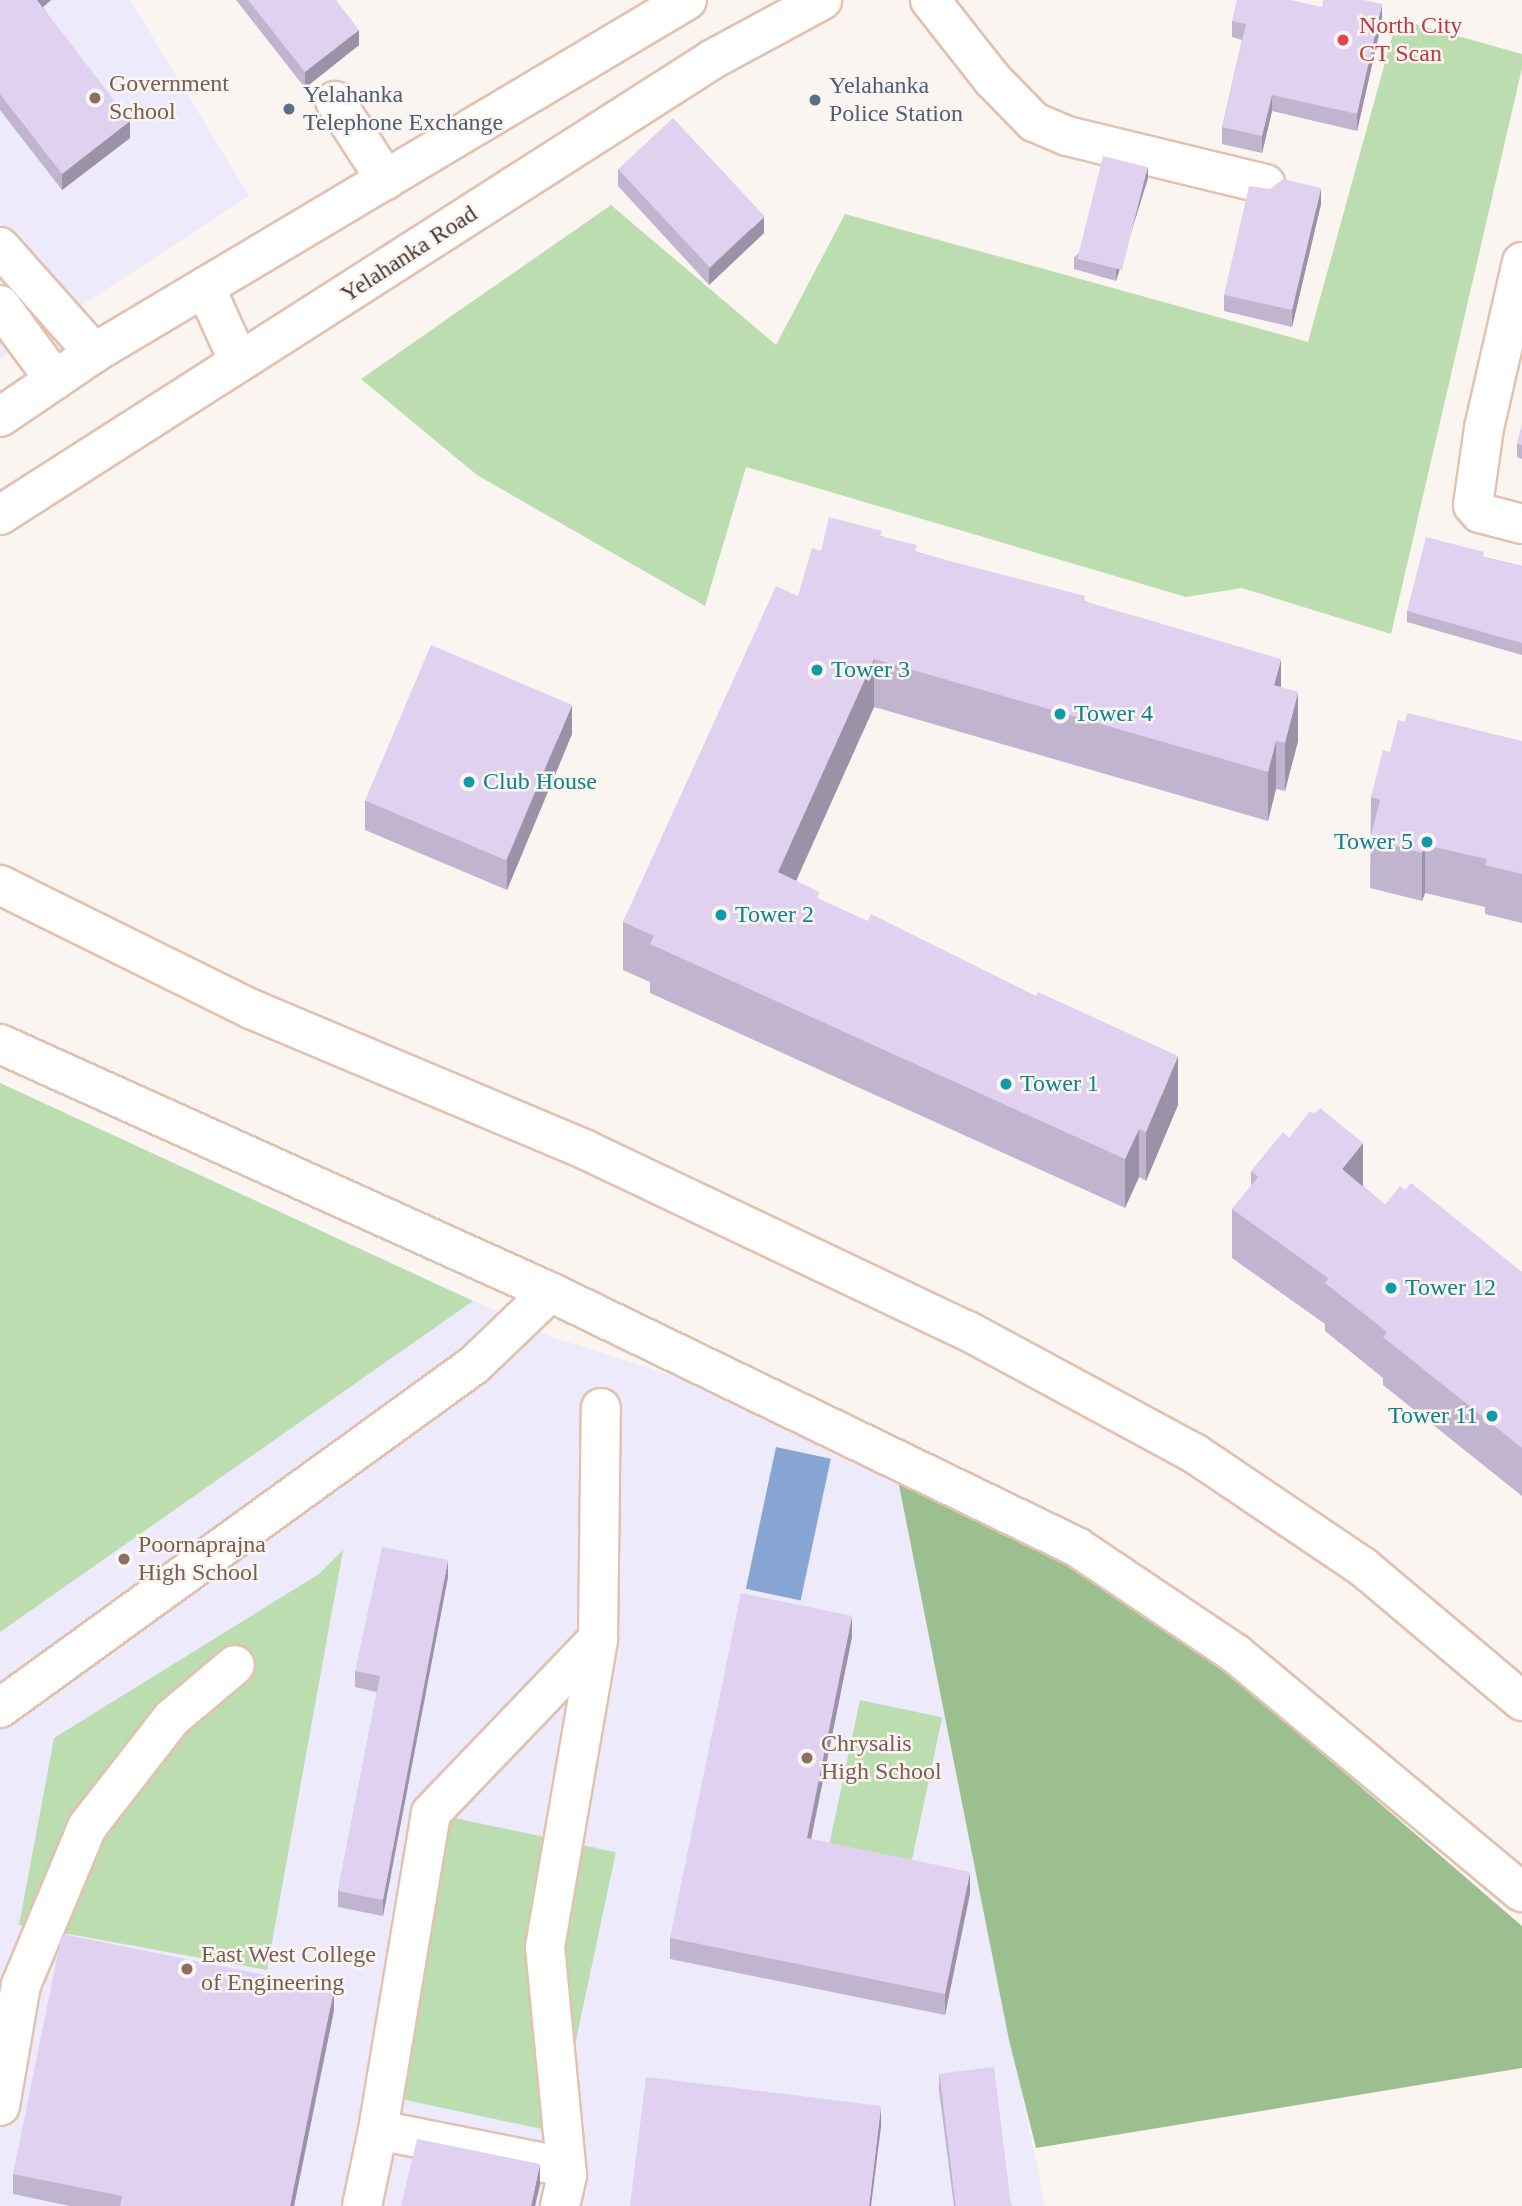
<!DOCTYPE html>
<style>
body{margin:0}
#map{position:relative;width:1522px;height:2206px;overflow:hidden;background:#fbf5f1;font-family:Georgia,serif}
div>[style]{position:absolute}
.education>*{inset:0;background:#eceafb}
.green>*{inset:0;background:#bbddaf;transform-origin:0 0}
.forest>*{inset:0;background:#9cbf90}
.water>*{inset:0;background:#86a5d2;transform-origin:0 0}
.roads{filter:drop-shadow(2px 0 #e2c2af) drop-shadow(-2px 0 #e2c2af) drop-shadow(0 2px #e2c2af) drop-shadow(0 -2px #e2c2af)}
.minor>*{height:38px;margin:-19px;padding:0 19px;transform-origin:19px;border-radius:19px;background:#fff}
.major>*{height:38px;margin:-19px;padding:0 19px;transform-origin:19px;border-radius:19px;background:#fff}
.wall>*{inset:0;background:#c0b4ce}
.shaded-wall>*{inset:0;background:#9c92a7}
.building>*{inset:0;background:#dfd1ef;transform-origin:0 0}
.dots>*{width:19px;height:19px;translate:-50% -50%;box-sizing:border-box;border:4px solid #fbf5f1;border-radius:50%}
span{translate:-50% -50%;white-space:nowrap;text-align:center;line-height:1.15;-webkit-text-stroke:5px #fbf5f1;paint-order:stroke}
.health-label{font-size:24px;color:#be3a42}
.left{translate:0 -50%;text-align:left}
.education-label{font-size:24px;color:#785e54}
.service-label{font-size:24px;color:#4e5e75}
.street-label{font-size:24px;color:#463932}
.culture-label{font-size:24px;color:#0d838f}
.right{translate:-100% -50%;text-align:right}
</style>
<div id="map">
<div class="education">
<i style="clip-path:polygon(0 0,130px 0,249px 196px,0 359px)"></i>
<i style="clip-path:polygon(0 1083px,555px 1338px,744px 1398px,897px 1475px,1045px 2206px,0 2206px)"></i>
</div>
<div class="green">
<i style="clip-path:polygon(1397px 19px,1522px 54px,1522px 68px,1391px 634px,1242px 588px,1186px 597px,746px 467px,705px 606px,477px 475px,361px 379px,611px 205px,776px 345px,845px 214px,1308px 342px)"></i>
<i style="clip-path:polygon(0 1083px,473px 1301px,0 1632px)"></i>
<i style="clip-path:polygon(343px 1550px,267px 1970px,19px 1925px,54px 1738px,319px 1574px)"></i>
<i style="left:860px;top:1700px;width:84px;height:153px;rotate:12deg"></i>
<i style="left:431px;top:1813px;width:189px;height:286px;rotate:12deg"></i>
</div>
<div class="forest">
<i style="clip-path:polygon(897px 1475px,1071px 1565px,1231px 1675px,1522px 1926px,1522px 2068px,1036px 2148px,1009px 2040px)"></i>
</div>
<div class="water">
<i style="left:776px;top:1447px;width:56px;height:145px;rotate:12deg"></i>
</div>
<div class="roads">
<div class="minor">
<i style="left:930px;top:0;width:102px;rotate:51.8deg"></i>
<i style="left:993px;top:80px;width:59px;rotate:45.7deg"></i>
<i style="left:1034px;top:122px;width:36px;rotate:23deg"></i>
<i style="left:1067px;top:136px;width:204px;rotate:13.6deg"></i>
<i style="left:335px;top:101px;width:94px;rotate:57.2deg"></i>
<i style="left:0;top:247px;width:142px;rotate:48.4deg"></i>
<i style="left:1522px;top:262px;width:170px;rotate:102.9deg"></i>
<i style="left:1484px;top:428px;width:78px;rotate:98.1deg"></i>
<i style="left:1473px;top:505px;width:11px;rotate:49deg"></i>
<i style="left:1480px;top:513px;width:43px;rotate:14.7deg"></i>
<i style="left:0;top:305px;width:93px;rotate:53.7deg"></i>
<i style="left:0;top:885px;width:280px;rotate:26.3deg"></i>
<i style="left:251px;top:1009px;width:363px;rotate:22.8deg"></i>
<i style="left:586px;top:1150px;width:423px;rotate:25.4deg"></i>
<i style="left:968px;top:1331px;width:257px;rotate:28.4deg"></i>
<i style="left:1194px;top:1453px;width:204px;rotate:34deg"></i>
<i style="left:1363px;top:1567px;width:208px;rotate:40.1deg"></i>
<i style="left:0;top:1044px;width:603px;rotate:24.27deg"></i>
<i style="left:550px;top:1292px;width:585px;rotate:25.82deg"></i>
<i style="left:1077px;top:1547px;width:192px;rotate:33.9deg"></i>
<i style="left:1236px;top:1654px;width:372px;rotate:39.8deg"></i>
<i style="left:0;top:1708px;width:585px;rotate:-35.89deg"></i>
<i style="left:474px;top:1365px;width:105px;rotate:-43.8deg"></i>
<i style="left:0;top:2106px;width:123px;rotate:-80.2deg"></i>
<i style="left:21px;top:1985px;width:171px;rotate:-67.3deg"></i>
<i style="left:87px;top:1827px;width:138px;rotate:-52.1deg"></i>
<i style="left:172px;top:1718px;width:82px;rotate:-40.1deg"></i>
<i style="left:378px;top:2130px;width:321px;rotate:-80.5deg"></i>
<i style="left:431px;top:1813px;width:241px;rotate:-46.2deg"></i>
<i style="left:362px;top:2206px;width:78px;rotate:-78.1deg"></i>
<i style="left:378px;top:2130px;width:191px;rotate:11.2deg"></i>
<i style="left:560px;top:2206px;width:32px;rotate:-77deg"></i>
<i style="left:567px;top:2175px;width:229px;rotate:-95.5deg"></i>
<i style="left:545px;top:1947px;width:313px;rotate:-80.2deg"></i>
<i style="left:598px;top:1639px;width:231px;rotate:-89.3deg"></i>
</div>
<div class="major">
<i style="left:205px;top:287px;width:82px;rotate:65.6deg"></i>
<i style="left:0;top:417px;width:114px;rotate:-34.2deg"></i>
<i style="left:94px;top:353px;width:690px;rotate:-30.76deg"></i>
<i style="left:0;top:515px;width:846px;rotate:-32.6deg"></i>
<i style="left:713px;top:59px;width:124px;rotate:-28.4deg"></i>
</div>
</div>
<div class="wall">
<i style="clip-path:polygon(0 0,51px 0,43px 7px,130px 138px,62px 190px,0 110px)"></i>
<i style="clip-path:polygon(236px 0,336px 0,359px 45px,305px 88px)"></i>
<i style="clip-path:polygon(1232px 21px,1382px 21px,1357px 131px,1272px 111px,1262px 153px,1222px 144px,1222px 127px,1242px 40px,1232px 37px)"></i>
<i style="clip-path:polygon(618px 169px,764px 233px,709px 285px,618px 186px)"></i>
<i style="clip-path:polygon(1148px 178px,1116px 281px,1074px 269px,1074px 258px)"></i>
<i style="clip-path:polygon(1321px 204px,1292px 327px,1224px 311px,1224px 295px)"></i>
<i style="clip-path:polygon(1522px 425px,1522px 459px,1517px 457px,1517px 444px)"></i>
<i style="clip-path:polygon(882px 536px,917px 552px,1085px 601px,1281px 687px,1298px 741px,1285px 791px,1276px 789px,1268px 821px,874px 707px,796px 881px,819px 899px,1178px 1105px,1146px 1181px,1139px 1177px,1125px 1208px,650px 993px,650px 982px,623px 970px,623px 922px,798px 596px,821px 551px)"></i>
<i style="clip-path:polygon(1484px 557px,1522px 566px,1522px 655px,1407px 622px,1407px 611px)"></i>
<i style="clip-path:polygon(572px 734px,507px 890px,365px 830px,365px 801px)"></i>
<i style="clip-path:polygon(1522px 741px,1522px 923px,1485px 914px,1485px 907px,1425px 893px,1422px 901px,1370px 888px,1371px 797px,1390px 752px)"></i>
<i style="clip-path:polygon(1251px 1171px,1363px 1186px,1385px 1205px,1522px 1272px,1522px 1496px,1383px 1385px,1383px 1378px,1325px 1331px,1325px 1324px,1232px 1258px,1232px 1209px,1251px 1186px)"></i>
<i style="clip-path:polygon(448px 1577px,383px 1916px,338px 1907px,338px 1891px,377px 1692px,355px 1687px,355px 1671px)"></i>
<i style="clip-path:polygon(852px 1637px,811px 1839px,970px 1893px,945px 2015px,670px 1959px,670px 1938px)"></i>
<i style="clip-path:polygon(334px 2010px,294px 2206px,70px 2206px,13px 2194px,13px 2174px)"></i>
<i style="clip-path:polygon(939px 2074px,1012px 2206px,954px 2206px,939px 2090px)"></i>
</div>
<div class="shaded-wall">
<i style="clip-path:polygon(35px 0,51px 0,35px 14px)"></i>
<i style="clip-path:polygon(1382px 4px,1382px 21px,1357px 131px,1357px 114px)"></i>
<i style="clip-path:polygon(359px 30px,359px 45px,305px 88px,305px 72px)"></i>
<i style="clip-path:polygon(1272px 95px,1272px 111px,1262px 153px,1262px 136px)"></i>
<i style="clip-path:polygon(130px 121px,130px 138px,62px 190px,62px 174px)"></i>
<i style="clip-path:polygon(1148px 167px,1148px 178px,1116px 281px,1116px 270px)"></i>
<i style="clip-path:polygon(1321px 188px,1321px 204px,1292px 327px,1292px 310px)"></i>
<i style="clip-path:polygon(764px 217px,764px 233px,709px 285px,709px 269px)"></i>
<i style="clip-path:polygon(874px 659px,874px 707px,778px 921px,778px 872px)"></i>
<i style="clip-path:polygon(1281px 659px,1281px 708px,1274px 685px)"></i>
<i style="clip-path:polygon(1298px 692px,1298px 741px,1285px 791px,1285px 743px)"></i>
<i style="clip-path:polygon(572px 705px,572px 734px,507px 890px,507px 860px)"></i>
<i style="clip-path:polygon(1276px 741px,1276px 789px,1268px 821px,1268px 772px)"></i>
<i style="clip-path:polygon(1425px 845px,1425px 893px,1422px 901px,1422px 853px)"></i>
<i style="clip-path:polygon(1178px 1056px,1178px 1105px,1146px 1181px,1146px 1132px)"></i>
<i style="clip-path:polygon(1139px 1129px,1139px 1177px,1125px 1208px,1125px 1159px)"></i>
<i style="clip-path:polygon(1363px 1143px,1363px 1192px,1342px 1169px)"></i>
<i style="clip-path:polygon(448px 1560px,448px 1577px,383px 1916px,383px 1900px)"></i>
<i style="clip-path:polygon(852px 1616px,852px 1637px,807px 1859px,807px 1838px)"></i>
<i style="clip-path:polygon(970px 1872px,970px 1893px,945px 2015px,945px 1994px)"></i>
<i style="clip-path:polygon(334px 1989px,334px 2010px,294px 2206px,290px 2206px)"></i>
<i style="clip-path:polygon(881px 2106px,881px 2127px,871px 2206px,869px 2206px)"></i>
<i style="clip-path:polygon(540px 2164px,540px 2185px,535px 2206px,531px 2206px)"></i>
</div>
<div class="building">
<i style="clip-path:polygon(0 0,37px 0,130px 121px,62px 174px,0 94px)"></i>
<i style="clip-path:polygon(248px 0,336px 0,359px 30px,305px 72px)"></i>
<i style="clip-path:polygon(1237px 0,1291px 0,1322px 7px,1323px 0,1364px 0,1382px 4px,1357px 114px,1272px 95px,1262px 136px,1222px 127px,1246px 24px,1232px 21px)"></i>
<i style="left:673px;top:118px;width:134px;height:75px;rotate:47deg"></i>
<i style="left:1103px;top:156px;width:46px;height:106px;rotate:14deg"></i>
<i style="clip-path:polygon(1283px 179px,1321px 188px,1292px 310px,1224px 295px,1249px 186px,1270px 189px)"></i>
<i style="clip-path:polygon(1522px 425px,1522px 445px,1517px 444px)"></i>
<i style="clip-path:polygon(829px 517px,882px 531px,880px 536px,917px 545px,915px 552px,1085px 596px,1084px 601px,1281px 659px,1274px 685px,1298px 692px,1285px 743px,1276px 741px,1268px 772px,874px 659px,778px 872px,819px 892px,817px 898px,868px 921px,871px 914px,1036px 996px,1038px 992px,1178px 1056px,1146px 1132px,1139px 1129px,1125px 1159px,650px 944px,654px 936px,623px 922px,776px 586px,798px 596px,812px 548px,821px 551px)"></i>
<i style="clip-path:polygon(1426px 537px,1484px 552px,1483px 557px,1522px 566px,1522px 643px,1407px 611px)"></i>
<i style="left:431px;top:645px;width:153px;height:169px;rotate:23deg"></i>
<i style="clip-path:polygon(1407px 713px,1522px 741px,1522px 874px,1485px 865px,1487px 859px,1425px 845px,1422px 853px,1370px 839px,1380px 800px,1371px 797px,1383px 750px,1390px 752px,1398px 720px,1405px 722px)"></i>
<i style="clip-path:polygon(1320px 1108px,1363px 1143px,1342px 1169px,1385px 1205px,1400px 1186px,1405px 1190px,1411px 1183px,1522px 1272px,1522px 1448px,1383px 1337px,1387px 1332px,1325px 1283px,1328px 1278px,1232px 1209px,1258px 1177px,1251px 1171px,1283px 1132px,1289px 1138px,1310px 1111px,1314px 1114px)"></i>
<i style="clip-path:polygon(382px 1547px,448px 1560px,383px 1900px,338px 1891px,380px 1676px,355px 1671px)"></i>
<i style="clip-path:polygon(741px 1593px,852px 1616px,807px 1838px,970px 1872px,945px 1994px,670px 1938px)"></i>
<i style="clip-path:polygon(62px 1934px,334px 1989px,290px 2206px,120px 2206px,122px 2196px,13px 2174px)"></i>
<i style="left:994px;top:2067px;width:140px;height:55px;rotate:83deg"></i>
<i style="clip-path:polygon(646px 2077px,881px 2106px,869px 2206px,630px 2206px)"></i>
<i style="clip-path:polygon(417px 2139px,540px 2164px,531px 2206px,401px 2206px)"></i>
</div>
<div class="dots">
<i style="left:1343px;top:40px;background:#e0444e"></i>
<i style="left:95px;top:98px;background:#8d6e63"></i>
<i style="left:815px;top:100px;background:#5c6f8a"></i>
<i style="left:289px;top:109px;background:#5c6f8a"></i>
<i style="left:817px;top:670px;background:#0f9aa8"></i>
<i style="left:1060px;top:714px;background:#0f9aa8"></i>
<i style="left:469px;top:782px;background:#0f9aa8"></i>
<i style="left:1427px;top:842px;background:#0f9aa8"></i>
<i style="left:721px;top:915px;background:#0f9aa8"></i>
<i style="left:1006px;top:1084px;background:#0f9aa8"></i>
<i style="left:1391px;top:1288px;background:#0f9aa8"></i>
<i style="left:1492px;top:1416px;background:#0f9aa8"></i>
<i style="left:124px;top:1559px;background:#8d6e63"></i>
<i style="left:807px;top:1758px;background:#8d6e63"></i>
<i style="left:187px;top:1969px;background:#8d6e63"></i>
</div>
<div class="health-label">
<span class="left" style="left:1359px;top:40px">North City<br>CT Scan</span>
</div>
<div class="education-label">
<span class="left" style="left:109px;top:98px">Government<br>School</span>
<span class="left" style="left:138px;top:1559px">Poornaprajna<br>High School</span>
<span class="left" style="left:821px;top:1758px">Chrysalis<br>High School</span>
<span class="left" style="left:201px;top:1969px">East West College<br>of Engineering</span>
</div>
<div class="service-label">
<span class="left" style="left:829px;top:100px">Yelahanka<br>Police Station</span>
<span class="left" style="left:303px;top:109px">Yelahanka<br>Telephone Exchange</span>
</div>
<div class="street-label">
<span style="left:409px;top:254px;rotate:-33deg">Yelahanka Road</span>
</div>
<div class="culture-label">
<span class="left" style="left:831px;top:670px">Tower 3</span>
<span class="left" style="left:1074px;top:714px">Tower 4</span>
<span class="left" style="left:483px;top:782px">Club House</span>
<span class="right" style="left:1413px;top:842px">Tower 5</span>
<span class="left" style="left:735px;top:915px">Tower 2</span>
<span class="left" style="left:1020px;top:1084px">Tower 1</span>
<span class="left" style="left:1405px;top:1288px">Tower 12</span>
<span class="right" style="left:1478px;top:1416px">Tower 11</span>
</div>
</div>
